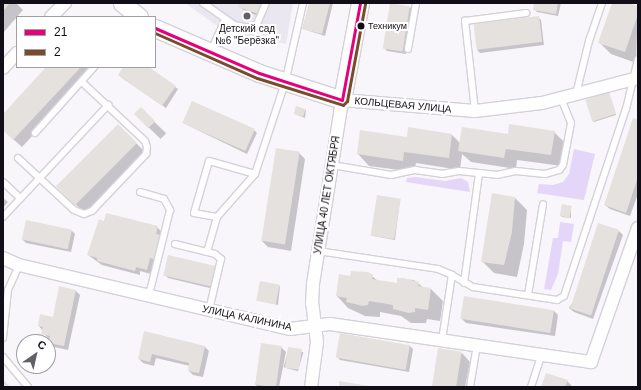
<!DOCTYPE html>
<meta charset="utf-8">
<style>
body{margin:0}
#map{position:relative;width:641px;height:390px;overflow:hidden;background:#f8f6fa;font-family:Helvetica,sans-serif}
div>[style]{position:absolute}
.built>*{inset:0;background:#ebe7f0}
.green>*{inset:0;background:#e4d6f9}
.shadow>*{inset:0;background:#0003;transform-origin:0 0}
.building>*{inset:0;background:#e5e1de;transform-origin:0 0}
.roads{filter:drop-shadow(1px 0 #d4d1d9) drop-shadow(-1px 0 #d4d1d9) drop-shadow(0 1px #d4d1d9) drop-shadow(0 -1px #d4d1d9)}
.lane>*{height:6px;margin:-3px;padding:0 3px;transform-origin:3px;border-radius:3px;background:#fefefe}
.street>*{height:12px;margin:-6px;padding:0 6px;transform-origin:6px;border-radius:6px;background:#fefefe}
.secondary>*{height:17px;margin:-8.5px;padding:0 8.5px;transform-origin:8.5px;border-radius:8.5px;background:#fefefe}
.bus-1>*{height:3px;margin:-1.5px;padding:0 1.5px;transform-origin:1.5px;border-radius:1.5px;background:#e5007d}
.bus-2>*{height:3px;margin:-1.5px;padding:0 1.5px;transform-origin:1.5px;border-radius:1.5px;background:#7a4b2a}
.dots>*{width:11px;height:11px;translate:-50% -50%;box-sizing:border-box;border:2px solid #fff;border-radius:50%}
span{translate:-50% -50%;white-space:nowrap;text-align:center;line-height:1.15;-webkit-text-stroke:4px #fff;paint-order:stroke}
.bus-label{font-size:9px;color:#120e17}
.left{translate:0 -50%;text-align:left}
.poi-label{font-size:10px;color:#120e17}
.street-label{font-size:10px;color:#120e17}
.frame{position:absolute;inset:0;border:4px solid #120e17;pointer-events:none}
.legend{position:absolute;left:16px;top:16px;width:140px;height:52px;box-sizing:border-box;background:#fff;border:1px solid #a09fa2;margin:0;padding:5px 7px;list-style:none;font-size:12px;color:#120e17}
.legend li{display:flex;align-items:center;gap:8px;height:20px}
.legend b{width:20px;border:1px solid #a09fa2}
.north{position:absolute;left:16px;top:334px;width:40px;height:40px;box-sizing:border-box;background:#fff;border:1px solid #a09fa2;border-radius:50%;rotate:34deg;font-size:11px;font-weight:700;line-height:16px;text-align:center;color:#120e17}
.north::after{content:'';display:block;margin:auto;width:14px;height:18px;background:#625f66;clip-path:polygon(50% 0,100% 100%,50% 72%,0 100%)}
</style>
<div id="map">
<div class="built">
<i style="clip-path:polygon(185px 3px,293px 3px,286px 44px,227px 33px)"></i>
</div>
<div class="green">
<i style="clip-path:polygon(574px 149px,595px 154px,584px 200px,537px 193px,539px 184px,553px 185px,563px 182px,569px 174px)"></i>
<i style="clip-path:polygon(416px 177px,445px 181px,461px 178px,468px 182px,470px 192px,406px 182px,407px 178px)"></i>
<i style="clip-path:polygon(560px 222px,574px 224px,571px 242px,563px 241px,558px 274px,551px 290px,544px 289px,553px 238px,558px 238px)"></i>
</div>
<div class="shadow">
<i style="clip-path:polygon(3px 3px,16px 3px,23px 10px,3px 33px)"></i>
<i style="clip-path:polygon(240px 3px,267px 3px,261px 17px,242px 9px)"></i>
<i style="clip-path:polygon(310px 3px,333px 3px,325px 36px,303px 29px)"></i>
<i style="clip-path:polygon(535px 3px,561px 3px,558px 16px,537px 12px,534px 9px)"></i>
<i style="clip-path:polygon(613px 3px,626px 3px,638px 7px,636px 63px,611px 54px,599px 42px)"></i>
<i style="clip-path:polygon(410px 7px,413px 10px,406px 54px,387px 51px,384px 48px)"></i>
<i style="clip-path:polygon(538px 17px,541px 20px,544px 45px,480px 53px,477px 50px)"></i>
<i style="clip-path:polygon(48px 67px,96px 67px,22px 147px,3px 130px,3px 115px)"></i>
<i style="clip-path:polygon(125px 67px,147px 67px,178px 89px,166px 108px,122px 78px,119px 75px)"></i>
<i style="clip-path:polygon(609px 93px,616px 115px,594px 122px,593px 121px)"></i>
<i style="left:141px;top:109px;width:35px;height:8px;rotate:44deg"></i>
<i style="clip-path:polygon(306px 110px,305px 118px,295px 114px)"></i>
<i style="clip-path:polygon(638px 121px,638px 194px,630px 216px,610px 209px,605px 205px)"></i>
<i style="clip-path:polygon(183px 123px,254px 130px,257px 133px,247px 154px)"></i>
<i style="clip-path:polygon(554px 132px,566px 144px,562px 166px,517px 160px,516px 169px,471px 162px,462px 154px,460px 170px,416px 163px,414px 172px,369px 166px,358px 154px,408px 138px,452px 135px,460px 143px,509px 135px)"></i>
<i style="clip-path:polygon(136px 143px,148px 155px,89px 217px,70px 199px)"></i>
<i style="clip-path:polygon(299px 153px,305px 159px,291px 251px,268px 247px,262px 241px)"></i>
<i style="clip-path:polygon(3px 198px,8px 202px,3px 208px)"></i>
<i style="clip-path:polygon(515px 198px,527px 210px,524px 244px,517px 277px,494px 273px,482px 261px)"></i>
<i style="clip-path:polygon(400px 200px,395px 240px,373px 236px,371px 235px)"></i>
<i style="clip-path:polygon(571px 207px,571px 218px,562px 217px,561px 216px)"></i>
<i style="clip-path:polygon(27px 222px,72px 231px,75px 234px,71px 252px,26px 243px,23px 240px)"></i>
<i style="clip-path:polygon(105px 222px,157px 227px,162px 232px,151px 274px,140px 271px,140px 275px,102px 265px,88px 255px)"></i>
<i style="clip-path:polygon(619px 231px,623px 235px,593px 319px,574px 312px,569px 308px)"></i>
<i style="clip-path:polygon(215px 267px,218px 270px,214px 289px,168px 278px,165px 275px)"></i>
<i style="clip-path:polygon(372px 276px,378px 281px,397px 284px,398px 279px,414px 280px,424px 288px,431px 289px,443px 301px,440px 321px,427px 319px,426px 323px,411px 323px,401px 316px,380px 312px,380px 317px,365px 316px,348px 308px,337px 296px,351px 277px)"></i>
<i style="clip-path:polygon(280px 286px,278px 305px,258px 300px)"></i>
<i style="clip-path:polygon(75px 290px,80px 295px,68px 350px,54px 347px,39px 326px,53px 318px)"></i>
<i style="clip-path:polygon(554px 311px,558px 315px,555px 336px,466px 323px,461px 318px)"></i>
<i style="clip-path:polygon(145px 332px,205px 347px,209px 351px,203px 377px,193px 375px,189px 371px,190px 366px,156px 358px,154px 366px,143px 363px,139px 359px)"></i>
<i style="clip-path:polygon(410px 346px,413px 349px,409px 372px,340px 360px,337px 357px)"></i>
<i style="clip-path:polygon(281px 347px,286px 352px,279px 387px,258px 387px,255px 384px)"></i>
<i style="left:289px;top:348px;width:15px;height:20px;rotate:16deg"></i>
<i style="clip-path:polygon(462px 353px,470px 362px,465px 387px,432px 387px)"></i>
<i style="clip-path:polygon(567px 381px,573px 387px,542px 387px)"></i>
</div>
<div class="building">
<i style="clip-path:polygon(3px 3px,10px 3px,3px 11px)"></i>
<i style="clip-path:polygon(239px 3px,263px 3px,258px 14px,238px 7px)"></i>
<i style="clip-path:polygon(309px 3px,330px 3px,322px 34px,302px 29px)"></i>
<i style="left:390px;top:3px;width:20px;height:46px;rotate:9deg"></i>
<i style="clip-path:polygon(534px 3px,558px 3px,556px 14px,533px 10px)"></i>
<i style="clip-path:polygon(612px 3px,629px 3px,638px 6px,638px 14px,625px 52px,598px 43px)"></i>
<i style="left:539px;top:16px;width:26px;height:66px;rotate:83deg"></i>
<i style="clip-path:polygon(46px 67px,81px 67px,13px 140px,3px 130px,3px 114px)"></i>
<i style="clip-path:polygon(123px 67px,149px 67px,176px 86px,162px 106px,118px 75px)"></i>
<i style="left:609px;top:92px;width:23px;height:25px;rotate:72deg"></i>
<i style="left:192px;top:101px;width:69px;height:24px;rotate:24deg"></i>
<i style="left:296px;top:106px;width:10px;height:8px;rotate:17deg"></i>
<i style="left:141px;top:107px;width:20px;height:10px;rotate:45deg"></i>
<i style="clip-path:polygon(633px 118px,638px 120px,638px 177px,626px 213px,604px 205px)"></i>
<i style="left:118px;top:124px;width:27px;height:88px;rotate:45deg"></i>
<i style="clip-path:polygon(509px 124px,555px 131px,551px 155px,506px 149px,504px 158px,458px 151px,462px 127px,508px 134px)"></i>
<i style="clip-path:polygon(408px 127px,452px 134px,449px 158px,404px 152px,403px 161px,357px 154px,360px 130px,407px 137px)"></i>
<i style="left:276px;top:148px;width:24px;height:94px;rotate:9deg"></i>
<i style="clip-path:polygon(492px 193px,515px 197px,512px 232px,504px 265px,481px 262px)"></i>
<i style="left:377px;top:195px;width:24px;height:41px;rotate:9deg"></i>
<i style="left:562px;top:204px;width:10px;height:12px;rotate:11deg"></i>
<i style="clip-path:polygon(106px 213px,158px 226px,156px 234px,160px 235px,154px 259px,150px 258px,147px 270px,136px 267px,135px 271px,97px 261px,97px 258px,87px 255px,99px 219px,104px 221px)"></i>
<i style="left:26px;top:220px;width:47px;height:20px;rotate:12deg"></i>
<i style="left:598px;top:223px;width:22px;height:90px;rotate:18deg"></i>
<i style="left:168px;top:255px;width:49px;height:21px;rotate:13deg"></i>
<i style="clip-path:polygon(351px 271px,368px 272px,373px 275px,372px 279px,397px 283px,397px 278px,403px 278px,419px 282px,418px 286px,431px 288px,428px 310px,415px 308px,415px 312px,409px 313px,393px 309px,393px 305px,369px 301px,368px 305px,363px 306px,346px 302px,347px 298px,336px 296px,339px 274px,350px 276px)"></i>
<i style="left:260px;top:281px;width:20px;height:20px;rotate:11deg"></i>
<i style="clip-path:polygon(59px 286px,76px 290px,64px 346px,48px 343px,50px 336px,41px 334px,43px 327px,38px 326px,40px 314px,53px 317px)"></i>
<i style="left:464px;top:296px;width:91px;height:23px;rotate:9deg"></i>
<i style="clip-path:polygon(144px 331px,205px 346px,199px 373px,188px 371px,189px 363px,152px 354px,150px 362px,138px 359px)"></i>
<i style="left:340px;top:333px;width:71px;height:25px;rotate:10deg"></i>
<i style="left:261px;top:343px;width:21px;height:42px;rotate:8deg"></i>
<i style="left:288px;top:347px;width:14px;height:21px;rotate:8deg"></i>
<i style="left:438px;top:348px;width:24px;height:40px;rotate:9deg"></i>
<i style="clip-path:polygon(546px 373px,568px 380px,565px 387px,541px 387px)"></i>
<i style="clip-path:polygon(3px 379px,10px 387px,3px 387px)"></i>
<i style="clip-path:polygon(339px 381px,369px 386px,369px 387px,339px 387px)"></i>
</div>
<div class="roads">
<div class="lane">
<i style="left:203px;top:3px;width:38px;rotate:35deg"></i>
<i style="left:234px;top:25px;width:17px;rotate:10deg"></i>
<i style="left:251px;top:28px;width:7px;rotate:-34deg"></i>
<i style="left:257px;top:24px;width:23px;rotate:-67deg"></i>
<i style="left:408px;top:49px;width:47px;rotate:-80.1deg"></i>
<i style="left:211px;top:51px;width:35px;rotate:-66deg"></i>
<i style="left:576px;top:94px;width:55px;rotate:-76.2deg"></i>
<i style="left:589px;top:41px;width:40px;rotate:-71.1deg"></i>
<i style="left:475px;top:111px;width:91px;rotate:-96.3deg"></i>
<i style="left:465px;top:21px;width:62px;rotate:-7.5deg"></i>
<i style="left:35px;top:133px;width:89px;rotate:-48.2deg"></i>
<i style="left:18px;top:158px;width:76px;rotate:42.9deg"></i>
<i style="left:74px;top:210px;width:11px;rotate:22deg"></i>
<i style="left:84px;top:214px;width:9px;rotate:-21deg"></i>
<i style="left:92px;top:211px;width:79px;rotate:-46.5deg"></i>
<i style="left:146px;top:154px;width:7px;rotate:-82deg"></i>
<i style="left:147px;top:147px;width:6px;rotate:-108deg"></i>
<i style="left:145px;top:141px;width:86px;rotate:-136.9deg"></i>
<i style="left:332px;top:165px;width:60px;rotate:9.6deg"></i>
<i style="left:391px;top:175px;width:25px;rotate:-12deg"></i>
<i style="left:415px;top:170px;width:27px;rotate:8deg"></i>
<i style="left:442px;top:174px;width:17px;rotate:-10deg"></i>
<i style="left:459px;top:171px;width:20px;rotate:6deg"></i>
<i style="left:255px;top:174px;width:48px;rotate:-164.2deg"></i>
<i style="left:209px;top:161px;width:54px;rotate:106.1deg"></i>
<i style="left:194px;top:213px;width:23px;rotate:10deg"></i>
<i style="left:217px;top:217px;width:57px;rotate:-48.5deg"></i>
<i style="left:255px;top:174px;width:96px;rotate:-71.8deg"></i>
<i style="left:285px;top:83px;width:82px;rotate:-77.3deg"></i>
<i style="left:3px;top:182px;width:23px;rotate:43deg"></i>
<i style="left:140px;top:192px;width:25px;rotate:16deg"></i>
<i style="left:164px;top:199px;width:13px;rotate:61deg"></i>
<i style="left:170px;top:210px;width:88px;rotate:103.9deg"></i>
<i style="left:3px;top:217px;width:154px;rotate:-46.8deg"></i>
<i style="left:175px;top:244px;width:41px;rotate:14deg"></i>
<i style="left:215px;top:254px;width:8px;rotate:40deg"></i>
<i style="left:221px;top:259px;width:52px;rotate:103.2deg"></i>
<i style="left:318px;top:251px;width:121px;rotate:8.5deg"></i>
<i style="left:438px;top:269px;width:15px;rotate:23deg"></i>
<i style="left:207px;top:252px;width:36px;rotate:-74deg"></i>
<i style="left:464px;top:283px;width:111px;rotate:-82.2deg"></i>
<i style="left:479px;top:173px;width:18px;rotate:6deg"></i>
<i style="left:497px;top:175px;width:19px;rotate:-12deg"></i>
<i style="left:516px;top:171px;width:29px;rotate:6deg"></i>
<i style="left:545px;top:174px;width:15px;rotate:-16deg"></i>
<i style="left:559px;top:170px;width:6px;rotate:-51deg"></i>
<i style="left:563px;top:165px;width:43px;rotate:-79.2deg"></i>
<i style="left:571px;top:123px;width:27px;rotate:-112deg"></i>
<i style="left:528px;top:295px;width:92px;rotate:-80.6deg"></i>
<i style="left:3px;top:338px;width:48px;rotate:-84.1deg"></i>
<i style="left:8px;top:290px;width:27px;rotate:-66deg"></i>
<i style="left:442px;top:340px;width:66px;rotate:-81.3deg"></i>
<i style="left:452px;top:275px;width:24px;rotate:30deg"></i>
<i style="left:473px;top:287px;width:85px;rotate:8.8deg"></i>
<i style="left:557px;top:300px;width:8px;rotate:-30deg"></i>
<i style="left:564px;top:296px;width:197px;rotate:-71.7deg"></i>
<i style="left:626px;top:109px;width:51px;rotate:-76.5deg"></i>
<i style="left:3px;top:357px;width:39px;rotate:50deg"></i>
<i style="left:470px;top:387px;width:43px;rotate:-80.5deg"></i>
<i style="left:531px;top:387px;width:35px;rotate:-72deg"></i>
</div>
<div class="street">
<i style="left:51px;top:17px;width:20px;rotate:-45deg"></i>
<i style="left:3px;top:68px;width:21px;rotate:-47deg"></i>
<i style="left:3px;top:258px;width:17px;rotate:24deg"></i>
<i style="left:19px;top:265px;width:278px;rotate:13.3deg"></i>
<i style="left:290px;top:329px;width:40px;rotate:-7.1deg"></i>
<i style="left:330px;top:324px;width:264px;rotate:8.3deg"></i>
<i style="left:591px;top:362px;width:142px;rotate:-70.7deg"></i>
<i style="left:311px;top:387px;width:45px;rotate:-82.4deg"></i>
<i style="left:317px;top:342px;width:38px;rotate:-97deg"></i>
<i style="left:312px;top:304px;width:20px;rotate:-87deg"></i>
<i style="left:313px;top:284px;width:186px;rotate:-81deg"></i>
<i style="left:342px;top:100px;width:133px;rotate:4.7deg"></i>
<i style="left:475px;top:111px;width:67px;rotate:-6.8deg"></i>
<i style="left:542px;top:103px;width:99px;rotate:-14.6deg"></i>
</div>
<div class="secondary">
<i style="left:122px;top:3px;width:22px;rotate:39deg"></i>
<i style="left:155px;top:28px;width:113px;rotate:23.4deg"></i>
<i style="left:259px;top:73px;width:87px;rotate:18deg"></i>
<i style="left:342px;top:100px;width:99px;rotate:-79.5deg"></i>
</div>
</div>
<div class="bus-1">
<i style="left:155px;top:28px;width:113px;rotate:23.4deg"></i>
<i style="left:259px;top:73px;width:87px;rotate:18deg"></i>
<i style="left:342px;top:100px;width:99px;rotate:-79.5deg"></i>
</div>
<div class="bus-2">
<i style="left:155px;top:33px;width:111px;rotate:23.8deg"></i>
<i style="left:257px;top:78px;width:90px;rotate:17.4deg"></i>
<i style="left:343px;top:105px;width:6px;rotate:-45deg"></i>
<i style="left:347px;top:101px;width:99px;rotate:-79.5deg"></i>
</div>
<div class="dots">
<i style="left:247px;top:16px;background:#625f66"></i>
<i style="left:361px;top:26px;background:#120e17"></i>
</div>
<div class="bus-label">
<span class="left" style="left:368px;top:26px">Техникум</span>
</div>
<div class="poi-label">
<span style="left:247px;top:34px">Детский сад<br>№6 "Берёзка"</span>
</div>
<div class="street-label">
<span style="left:403px;top:105px;rotate:5deg">КОЛЬЦЕВАЯ УЛИЦА</span>
<span style="left:327px;top:195px;rotate:-81deg">УЛИЦА 40 ЛЕТ ОКТЯБРЯ</span>
<span style="left:247px;top:318px;rotate:12deg">УЛИЦА КАЛИНИНА</span>
</div>
<div class="frame"></div>
<ul class="legend">
<li><b style="height:5px;background:#e5007d"></b>21</li>
<li><b style="height:5px;background:#7a4b2a"></b>2</li>
</ul>
<div class="north">С</div>
</div>
